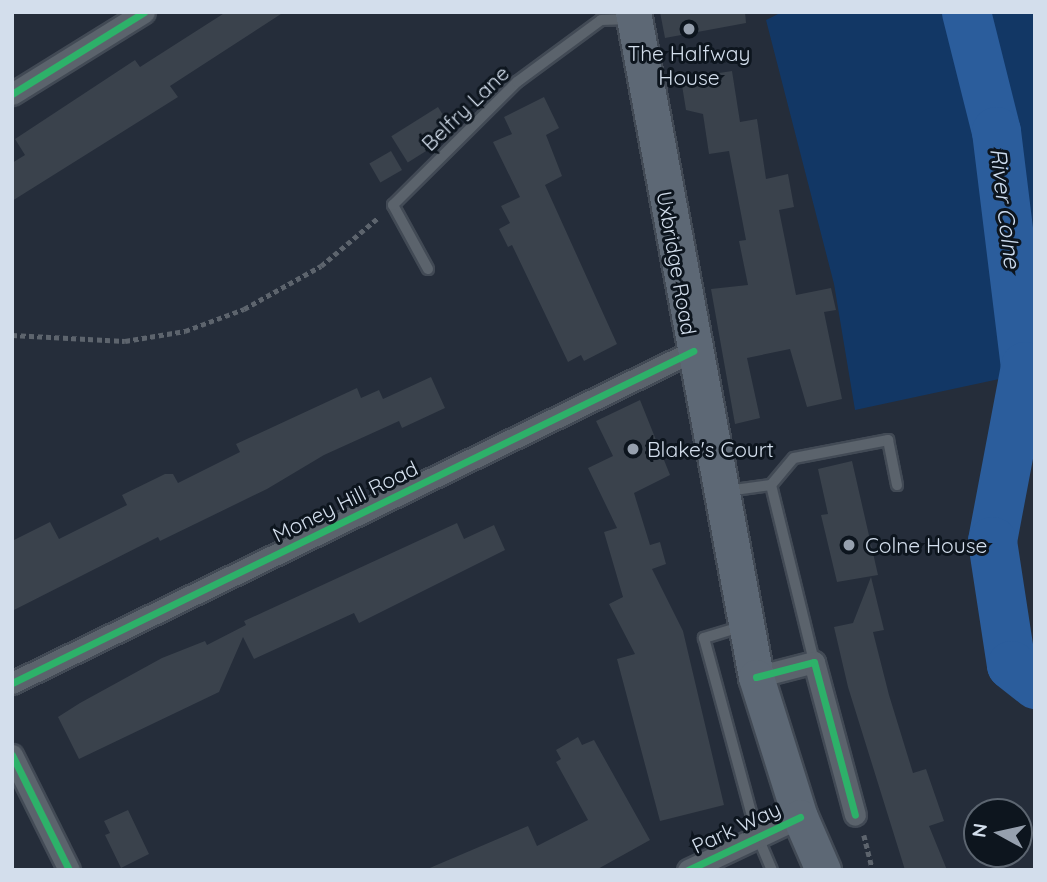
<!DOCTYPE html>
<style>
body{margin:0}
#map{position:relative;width:1047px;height:882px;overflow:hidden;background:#252d3a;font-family:Quicksand,sans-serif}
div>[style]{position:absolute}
.green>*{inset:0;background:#123765}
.river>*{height:49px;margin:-24.5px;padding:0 24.5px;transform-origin:24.5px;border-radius:24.5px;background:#2b5d9c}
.building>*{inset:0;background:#3a424c;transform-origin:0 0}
.path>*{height:4.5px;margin-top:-2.25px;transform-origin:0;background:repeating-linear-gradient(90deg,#5d646d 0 5px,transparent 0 8.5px)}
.roads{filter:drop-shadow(2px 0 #424a55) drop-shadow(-2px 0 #424a55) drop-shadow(0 2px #424a55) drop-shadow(0 -2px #424a55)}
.service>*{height:10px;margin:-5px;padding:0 5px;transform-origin:5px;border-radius:5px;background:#5b636c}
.minor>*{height:21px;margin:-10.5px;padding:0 10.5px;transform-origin:10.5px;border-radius:10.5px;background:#5b636c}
.primary>*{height:35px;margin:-17.5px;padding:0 17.5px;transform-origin:17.5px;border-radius:17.5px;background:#5d6875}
.cycleway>*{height:7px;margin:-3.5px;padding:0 3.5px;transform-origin:3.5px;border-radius:3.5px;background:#2db169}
.dots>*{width:19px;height:19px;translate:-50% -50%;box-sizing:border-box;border:4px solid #0d151e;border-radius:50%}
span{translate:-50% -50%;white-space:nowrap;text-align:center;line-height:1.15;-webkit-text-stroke:6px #0d151e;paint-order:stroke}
.poi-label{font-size:21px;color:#d3deec}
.left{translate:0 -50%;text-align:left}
.street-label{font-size:21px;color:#d3deec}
.water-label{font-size:23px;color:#ceddf0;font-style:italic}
.frame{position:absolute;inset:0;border:14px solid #d3deec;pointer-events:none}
.north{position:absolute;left:963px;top:798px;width:70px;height:70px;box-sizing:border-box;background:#0d151e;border:2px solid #5c6570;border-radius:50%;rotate:278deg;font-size:19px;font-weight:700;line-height:28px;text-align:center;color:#d3deec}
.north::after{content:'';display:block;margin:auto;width:24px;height:32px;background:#96a0ae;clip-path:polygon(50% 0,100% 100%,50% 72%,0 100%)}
</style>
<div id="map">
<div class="green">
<i style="clip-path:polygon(782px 12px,1035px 12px,1035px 350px,988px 144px,1015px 370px,1004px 378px,855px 410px,834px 284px,766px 20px)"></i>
</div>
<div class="river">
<i style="left:966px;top:12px;width:123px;rotate:75.9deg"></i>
<i style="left:996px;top:131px;width:237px;rotate:83deg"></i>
<i style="left:1025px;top:366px;width:178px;rotate:100.7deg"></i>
<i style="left:992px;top:541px;width:125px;rotate:81.3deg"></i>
<i style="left:1011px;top:665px;width:31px;rotate:38deg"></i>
</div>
<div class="building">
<i style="clip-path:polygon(226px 12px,284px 12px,170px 86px,178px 97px,12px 201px,12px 163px,25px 155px,15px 139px,135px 60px,140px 67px)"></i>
<i style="clip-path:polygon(660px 12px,745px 12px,746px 23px,665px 38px)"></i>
<i style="clip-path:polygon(732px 71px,740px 122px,757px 119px,766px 179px,788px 174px,794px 207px,779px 210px,796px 295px,831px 288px,836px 310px,824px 312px,842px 399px,807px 407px,790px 349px,747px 358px,760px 418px,735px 424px,711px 289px,748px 285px,739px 241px,746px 240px,729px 151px,709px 154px,703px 114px,686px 110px,681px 79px)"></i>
<i style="clip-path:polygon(544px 97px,559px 128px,546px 135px,562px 176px,545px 185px,617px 344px,584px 361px,581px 355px,568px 362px,512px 245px,508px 247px,499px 229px,510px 223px,501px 206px,520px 197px,493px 142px,512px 134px,504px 117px)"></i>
<i style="left:438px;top:107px;width:31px;height:55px;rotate:58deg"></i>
<i style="left:391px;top:151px;width:22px;height:25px;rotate:60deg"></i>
<i style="clip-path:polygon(431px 377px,445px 408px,402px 428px,399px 421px,324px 455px,267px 489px,160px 541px,158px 537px,12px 611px,12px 541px,50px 522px,59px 539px,127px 505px,122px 495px,165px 474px,173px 474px,178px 483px,240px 452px,236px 444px,357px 388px,361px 398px,379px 390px,383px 399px)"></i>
<i style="clip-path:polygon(640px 400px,670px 475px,634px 493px,650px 545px,660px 542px,666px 564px,652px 569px,683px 631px,724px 805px,660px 821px,617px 659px,635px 654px,609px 604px,623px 597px,604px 532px,617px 528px,588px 468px,613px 456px,596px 421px)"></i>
<i style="clip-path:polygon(852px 461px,878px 575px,837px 582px,821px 515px,828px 514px,818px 469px)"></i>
<i style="clip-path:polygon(457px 523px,464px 539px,494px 525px,505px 550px,359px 623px,354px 613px,254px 659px,243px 637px,219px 692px,79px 759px,58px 717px,80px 703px,162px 658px,205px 641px,207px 645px,246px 625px,244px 621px)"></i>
<i style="clip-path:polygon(871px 577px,884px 630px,873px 632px,889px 695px,913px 773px,926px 769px,944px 821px,929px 826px,947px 870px,905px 870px,848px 687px,834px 627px,853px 623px)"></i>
<i style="clip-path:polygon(578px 737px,582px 745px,594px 740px,650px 840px,596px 870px,425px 870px,528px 826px,537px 846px,588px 820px,556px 762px,561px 759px,556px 750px)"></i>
<i style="clip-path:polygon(128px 810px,149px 854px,121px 868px,105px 835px,110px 833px,104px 821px)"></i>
</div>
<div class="path">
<i style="left:12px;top:335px;width:113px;rotate:3deg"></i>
<i style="left:125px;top:341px;width:61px;rotate:-9.5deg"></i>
<i style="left:185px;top:331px;width:63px;rotate:-20.4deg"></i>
<i style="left:244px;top:309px;width:88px;rotate:-29.2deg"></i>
<i style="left:321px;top:266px;width:76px;rotate:-40.2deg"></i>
<i style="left:864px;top:835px;width:36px;rotate:76deg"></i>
</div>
<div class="roads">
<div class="service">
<i style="left:428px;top:269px;width:73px;rotate:-118.7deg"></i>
<i style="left:393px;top:205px;width:175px;rotate:-44.8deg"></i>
<i style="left:517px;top:82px;width:104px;rotate:-36.4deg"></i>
<i style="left:601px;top:20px;width:30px;rotate:-2deg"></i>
<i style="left:771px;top:485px;width:35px;rotate:-50deg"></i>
<i style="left:794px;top:458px;width:96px;rotate:-10.8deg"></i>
<i style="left:888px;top:440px;width:46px;rotate:78.7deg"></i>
<i style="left:727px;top:491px;width:44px;rotate:-7.8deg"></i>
<i style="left:771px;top:485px;width:182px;rotate:76.3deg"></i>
<i style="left:740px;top:627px;width:38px;rotate:163deg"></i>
<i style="left:704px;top:638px;width:204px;rotate:74.9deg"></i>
<i style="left:757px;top:835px;width:38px;rotate:67deg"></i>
</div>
<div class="minor">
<i style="left:12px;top:94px;width:155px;rotate:-31.8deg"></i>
<i style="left:756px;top:677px;width:60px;rotate:-14.5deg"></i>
<i style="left:814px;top:662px;width:158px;rotate:75deg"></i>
<i style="left:12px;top:683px;width:758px;rotate:-25.99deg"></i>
<i style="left:12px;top:755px;width:128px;rotate:63.6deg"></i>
<i style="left:688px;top:870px;width:124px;rotate:-25.3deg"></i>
</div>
<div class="primary">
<i style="left:633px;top:12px;width:676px;rotate:79.52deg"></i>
<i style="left:756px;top:677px;width:147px;rotate:72.6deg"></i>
<i style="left:800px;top:817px;width:58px;rotate:66.5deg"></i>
</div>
</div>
<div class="cycleway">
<i style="left:12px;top:94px;width:155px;rotate:-31.8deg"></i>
<i style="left:756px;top:677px;width:60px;rotate:-14.5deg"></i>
<i style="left:814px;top:662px;width:158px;rotate:75deg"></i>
<i style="left:12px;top:683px;width:758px;rotate:-25.99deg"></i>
<i style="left:12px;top:755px;width:128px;rotate:63.6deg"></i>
<i style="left:688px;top:870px;width:124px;rotate:-25.3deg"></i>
</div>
<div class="dots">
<i style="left:689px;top:29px;background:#96a0ae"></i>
<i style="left:633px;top:449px;background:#96a0ae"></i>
<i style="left:849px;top:545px;background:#96a0ae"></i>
</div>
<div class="poi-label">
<span style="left:689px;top:65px">The Halfway<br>House</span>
<span class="left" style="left:647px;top:449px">Blake's Court</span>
<span class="left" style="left:865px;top:545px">Colne House</span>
</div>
<div class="street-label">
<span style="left:465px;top:108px;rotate:-44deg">Belfry Lane</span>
<span style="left:677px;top:263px;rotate:80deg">Uxbridge Road</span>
<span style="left:345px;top:501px;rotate:-26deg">Money Hill Road</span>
<span style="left:736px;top:827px;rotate:-25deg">Park Way</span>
</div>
<div class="water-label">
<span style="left:1005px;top:208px;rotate:83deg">River Colne</span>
</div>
<div class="frame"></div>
<div class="north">N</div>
</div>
